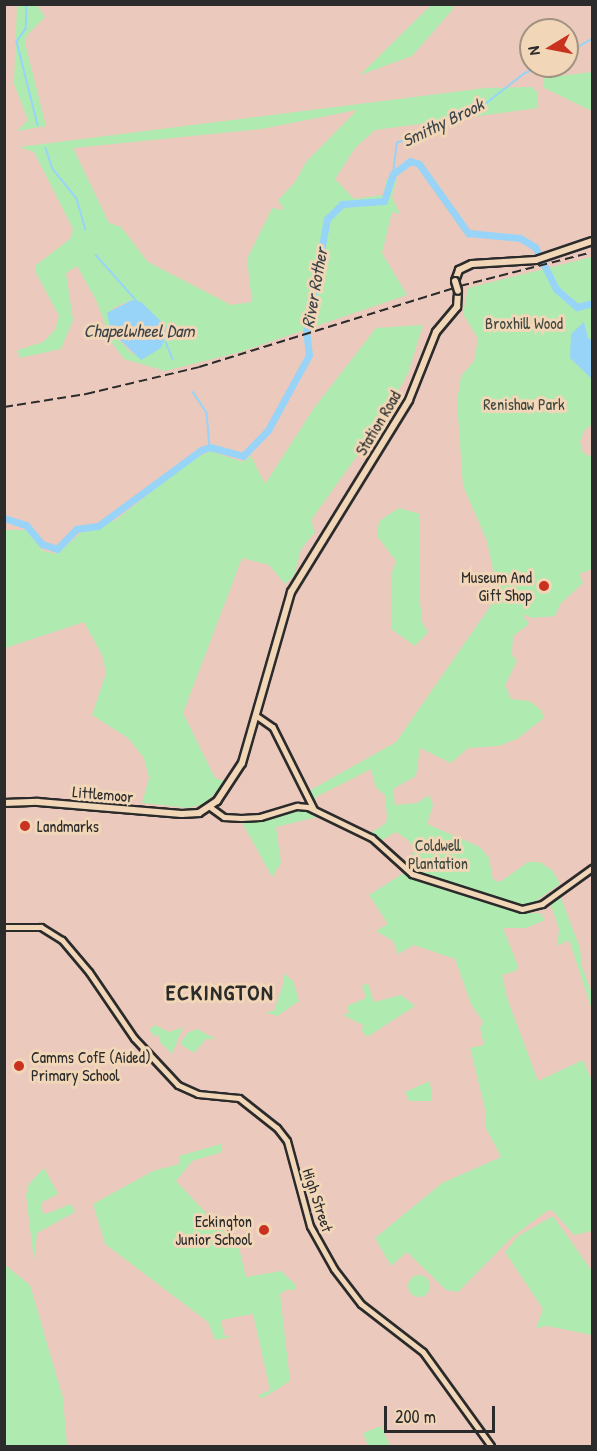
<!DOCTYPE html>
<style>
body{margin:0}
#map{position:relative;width:597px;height:1451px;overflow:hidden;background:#ebc9bd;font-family:"Patrick Hand",sans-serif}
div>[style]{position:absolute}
.green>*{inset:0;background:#afebb1}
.round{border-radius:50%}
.water>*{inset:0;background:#97d4f8}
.stream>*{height:1.5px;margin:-0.75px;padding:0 0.75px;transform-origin:0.75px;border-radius:0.75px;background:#97d4f8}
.river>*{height:7px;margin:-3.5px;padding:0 3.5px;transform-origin:3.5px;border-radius:3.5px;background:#97d4f8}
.roads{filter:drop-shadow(2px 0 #2b2b2b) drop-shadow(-2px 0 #2b2b2b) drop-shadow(0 2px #2b2b2b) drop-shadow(0 -2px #2b2b2b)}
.tertiary>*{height:4.5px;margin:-2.25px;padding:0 2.25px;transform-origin:2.25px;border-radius:2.25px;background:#f1d6b8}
.secondary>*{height:5px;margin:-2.5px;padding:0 2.5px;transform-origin:2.5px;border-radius:2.5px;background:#f1d6b8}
.primary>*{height:6px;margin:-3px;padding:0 3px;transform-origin:3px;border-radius:3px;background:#f1d6b8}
.rail>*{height:1.5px;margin-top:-0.75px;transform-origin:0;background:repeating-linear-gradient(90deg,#2b2b2b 0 9px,transparent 0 13.5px)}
.bridges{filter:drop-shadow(2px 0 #2b2b2b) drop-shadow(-2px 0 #2b2b2b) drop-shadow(0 2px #2b2b2b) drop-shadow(0 -2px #2b2b2b)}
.primary-bridge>*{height:6px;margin:-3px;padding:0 3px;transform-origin:3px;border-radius:3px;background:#f1d6b8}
.dots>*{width:16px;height:16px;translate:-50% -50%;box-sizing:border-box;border:3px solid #f1d6b8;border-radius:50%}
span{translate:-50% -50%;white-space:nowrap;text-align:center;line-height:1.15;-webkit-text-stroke:6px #f1d6b8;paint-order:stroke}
.park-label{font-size:16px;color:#3f483f}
.street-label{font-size:16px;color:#2b2b2b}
.poi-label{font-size:16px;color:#2b2b2b}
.right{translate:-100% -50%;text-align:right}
.left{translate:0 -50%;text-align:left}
.water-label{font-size:18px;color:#3b444a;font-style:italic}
.district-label{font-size:22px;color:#2b2b2b;font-weight:700;letter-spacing:1.5px}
.frame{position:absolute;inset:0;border:6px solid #2b2b2b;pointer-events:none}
.north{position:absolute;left:519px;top:18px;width:60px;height:60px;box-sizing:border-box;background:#f1d6b8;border:2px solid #a29280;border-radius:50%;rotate:260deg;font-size:16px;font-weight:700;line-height:24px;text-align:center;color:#2b2b2b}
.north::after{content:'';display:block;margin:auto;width:21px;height:27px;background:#c8321e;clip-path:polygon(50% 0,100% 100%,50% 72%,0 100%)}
.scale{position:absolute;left:384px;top:1406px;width:111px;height:27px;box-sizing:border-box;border:3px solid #2b2b2b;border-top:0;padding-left:8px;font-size:18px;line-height:21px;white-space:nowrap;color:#2b2b2b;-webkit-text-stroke:4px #f1d6b8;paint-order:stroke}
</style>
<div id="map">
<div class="green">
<i style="clip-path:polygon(432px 4px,452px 5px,454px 8px,412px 56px,360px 75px)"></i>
<i style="clip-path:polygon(17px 5px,37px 5px,45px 17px,27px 35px,25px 43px,46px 126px,17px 131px,28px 120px,14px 84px)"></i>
<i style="clip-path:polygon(592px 72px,592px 111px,544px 88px,543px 78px)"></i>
<i style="clip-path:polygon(evenodd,532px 87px,537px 92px,538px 108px,375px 130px,355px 148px,335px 179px,354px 199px,383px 195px,387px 178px,397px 179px,392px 197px,400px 214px,392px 212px,382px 253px,407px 295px,240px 352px,165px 371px,124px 359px,112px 343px,96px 300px,77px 266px,66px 273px,73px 320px,61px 349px,19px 358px,18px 350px,43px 342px,55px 330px,59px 316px,36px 273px,36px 265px,70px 239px,73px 229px,34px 152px,19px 147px,485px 88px,532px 87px,357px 110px,306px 162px,295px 182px,278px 200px,284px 210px,272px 208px,247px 259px,252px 302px,231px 305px,148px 262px,121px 227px,109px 223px,73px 148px,261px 129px,357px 110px,532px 87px,132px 300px,134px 356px,111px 331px,113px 308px,132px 300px)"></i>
<i style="clip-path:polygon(592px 257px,592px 424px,584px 431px,580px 442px,583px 453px,592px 457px,592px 569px,579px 574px,583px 583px,561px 603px,555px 616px,532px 618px,522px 614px,529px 624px,513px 636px,512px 655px,517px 661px,505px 685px,511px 699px,529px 701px,541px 710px,544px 718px,517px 739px,498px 746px,468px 748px,451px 763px,420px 748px,416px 776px,393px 789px,395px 805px,417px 803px,429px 795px,433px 805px,427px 824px,480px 847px,489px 858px,493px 880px,500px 882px,528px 862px,540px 862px,553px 871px,560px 884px,529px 906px,502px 901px,406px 867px,415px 849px,408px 840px,396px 832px,382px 840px,370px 833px,385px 824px,387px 818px,385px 795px,376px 788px,371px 769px,316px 797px,314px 803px,309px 791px,396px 742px,498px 595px,487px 541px,463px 486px,457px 402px,461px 376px,474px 361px,478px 339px,463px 314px,468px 288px)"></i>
<i style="clip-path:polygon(423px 325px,408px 373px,380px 424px,311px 520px,315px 532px,301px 549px,294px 576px,285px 584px,269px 565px,242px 558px,183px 713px,215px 778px,227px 782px,204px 804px,188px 808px,142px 803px,149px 778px,144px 758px,128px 738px,92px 715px,106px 673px,102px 655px,84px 622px,5px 648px,6px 530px,26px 530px,43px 551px,57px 554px,84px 530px,116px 520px,190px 461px,210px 451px,243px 462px,251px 456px,265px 484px,314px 408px,376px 328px)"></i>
<i style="clip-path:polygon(399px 508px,420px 514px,420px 601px,422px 622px,428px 632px,415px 646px,391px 629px,392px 572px,396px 561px,377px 536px,379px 521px)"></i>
<i style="clip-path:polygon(292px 810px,308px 811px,317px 817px,276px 827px,281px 863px,272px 877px,242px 822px)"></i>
<i style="clip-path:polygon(404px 873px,522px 913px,540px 913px,545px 920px,526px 928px,503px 928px,518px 966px,516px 971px,502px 975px,507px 998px,538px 1081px,583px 1060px,592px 1081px,592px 1231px,574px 1235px,552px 1210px,547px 1211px,511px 1238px,458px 1292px,446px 1290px,407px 1252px,391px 1266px,375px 1238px,442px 1183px,501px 1157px,485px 1126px,486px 1113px,470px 1048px,484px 1045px,480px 1028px,483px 1022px,471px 1004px,455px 959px,414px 945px,398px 954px,393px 941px,376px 931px,388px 924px,369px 895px)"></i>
<i style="clip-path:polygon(560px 896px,580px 948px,582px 967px,592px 993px,592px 1010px,569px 940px,557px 946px,559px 929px,551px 905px)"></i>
<i style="clip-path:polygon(283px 973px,293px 981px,299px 1001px,277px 1016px,265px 1012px,274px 1011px,284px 981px)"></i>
<i style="clip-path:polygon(368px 984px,374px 1002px,401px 995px,415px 1006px,367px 1037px,362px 1031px,363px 1025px,343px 1015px,349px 1013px,347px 1006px,366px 998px,362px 985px)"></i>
<i style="clip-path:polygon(155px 1025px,169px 1032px,183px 1027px,172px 1054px,160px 1042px,159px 1035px,156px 1037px,149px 1030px)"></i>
<i style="clip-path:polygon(197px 1029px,216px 1039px,206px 1039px,194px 1053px,180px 1044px,187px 1033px)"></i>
<i style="clip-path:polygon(430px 1081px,432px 1101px,409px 1101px,405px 1092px)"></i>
<i style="clip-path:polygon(221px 1144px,222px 1152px,192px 1161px,176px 1181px,239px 1248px,246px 1277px,281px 1271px,296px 1285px,294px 1291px,288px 1289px,280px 1294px,290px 1381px,263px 1398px,257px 1396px,270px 1390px,253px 1314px,221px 1320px,224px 1335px,231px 1337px,215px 1340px,208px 1322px,105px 1244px,93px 1204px,153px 1171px,179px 1164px,179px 1156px)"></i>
<i style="clip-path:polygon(44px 1168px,58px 1194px,42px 1202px,41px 1211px,46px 1214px,71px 1204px,75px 1212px,37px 1233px,34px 1261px,26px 1195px,29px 1184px)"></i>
<i style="clip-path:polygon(553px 1216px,592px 1271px,592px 1335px,547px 1326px,536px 1328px,543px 1309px,505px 1252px,518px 1236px)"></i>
<i style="clip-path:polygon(5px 1265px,30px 1285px,63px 1398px,67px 1446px,5px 1446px)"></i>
<i class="round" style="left:408px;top:1275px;width:22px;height:22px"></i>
<i style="clip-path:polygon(381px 1426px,390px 1446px,368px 1446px,363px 1433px)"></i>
</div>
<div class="water">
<i style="clip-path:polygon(132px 300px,141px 302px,169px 329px,161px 348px,141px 360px,111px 331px,107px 313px)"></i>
<i style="clip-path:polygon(584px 322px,588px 338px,592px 340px,592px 379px,570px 358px,571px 334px)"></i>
</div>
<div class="stream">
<i style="left:27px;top:4px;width:25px;rotate:92deg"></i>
<i style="left:26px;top:29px;width:16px;rotate:125deg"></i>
<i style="left:17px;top:42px;width:86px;rotate:75.8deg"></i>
<i style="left:567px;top:53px;width:29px;rotate:-29deg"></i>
<i style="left:46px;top:148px;width:22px;rotate:72deg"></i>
<i style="left:53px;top:169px;width:38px;rotate:51deg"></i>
<i style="left:77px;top:199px;width:32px;rotate:74deg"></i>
<i style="left:393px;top:174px;width:31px;rotate:-83deg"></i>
<i style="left:397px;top:143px;width:96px;rotate:-23.9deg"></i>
<i style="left:485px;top:104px;width:51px;rotate:-37.8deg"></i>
<i style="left:525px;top:73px;width:19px;rotate:-21deg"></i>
<i style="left:96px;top:255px;width:62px;rotate:48.3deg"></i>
<i style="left:166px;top:342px;width:18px;rotate:68deg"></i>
<i style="left:193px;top:392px;width:25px;rotate:56deg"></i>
<i style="left:207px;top:413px;width:34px;rotate:85deg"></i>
</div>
<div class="river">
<i style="left:4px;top:518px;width:23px;rotate:18deg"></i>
<i style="left:26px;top:525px;width:25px;rotate:50deg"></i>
<i style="left:42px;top:544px;width:16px;rotate:18deg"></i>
<i style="left:57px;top:549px;width:28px;rotate:-46deg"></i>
<i style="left:76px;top:529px;width:22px;rotate:-8deg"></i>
<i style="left:98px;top:526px;width:128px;rotate:-36.4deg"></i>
<i style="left:201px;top:450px;width:9px;rotate:-18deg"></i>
<i style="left:210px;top:447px;width:34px;rotate:15deg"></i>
<i style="left:243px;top:456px;width:36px;rotate:-46deg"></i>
<i style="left:268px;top:430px;width:85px;rotate:-61.3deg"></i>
<i style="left:309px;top:355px;width:23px;rotate:-97deg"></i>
<i style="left:306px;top:332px;width:115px;rotate:-79.5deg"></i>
<i style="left:327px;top:219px;width:21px;rotate:-45deg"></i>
<i style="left:342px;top:204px;width:42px;rotate:-4.1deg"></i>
<i style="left:384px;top:201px;width:28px;rotate:-72deg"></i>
<i style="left:393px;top:174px;width:21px;rotate:-37deg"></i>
<i style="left:410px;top:161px;width:9px;rotate:18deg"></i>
<i style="left:419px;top:164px;width:85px;rotate:54.6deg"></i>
<i style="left:468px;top:233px;width:52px;rotate:5.5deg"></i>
<i style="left:520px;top:238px;width:17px;rotate:31deg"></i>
<i style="left:535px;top:247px;width:47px;rotate:63.4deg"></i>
<i style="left:556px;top:289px;width:28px;rotate:41deg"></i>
<i style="left:577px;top:307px;width:16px;rotate:-15deg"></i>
</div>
<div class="roads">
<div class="tertiary">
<i style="left:257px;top:716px;width:19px;rotate:35deg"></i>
<i style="left:273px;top:727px;width:92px;rotate:63.4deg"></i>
</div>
<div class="secondary">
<i style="left:210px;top:807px;width:17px;rotate:36deg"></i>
<i style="left:224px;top:817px;width:17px;rotate:3deg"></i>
<i style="left:241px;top:818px;width:19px;rotate:-3deg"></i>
<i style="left:260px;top:817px;width:39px;rotate:-17deg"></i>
<i style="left:297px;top:806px;width:11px;rotate:5deg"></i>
<i style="left:308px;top:807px;width:71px;rotate:25.8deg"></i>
<i style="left:372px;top:838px;width:54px;rotate:42deg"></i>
<i style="left:412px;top:874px;width:115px;rotate:17.7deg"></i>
<i style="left:522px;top:909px;width:21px;rotate:-14deg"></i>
<i style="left:542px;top:904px;width:62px;rotate:-35.8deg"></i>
<i style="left:4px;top:927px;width:37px"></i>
<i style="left:41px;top:927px;width:25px;rotate:32deg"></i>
<i style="left:62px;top:940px;width:42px;rotate:49.8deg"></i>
<i style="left:89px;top:972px;width:80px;rotate:55.7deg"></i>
<i style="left:134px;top:1038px;width:64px;rotate:46.9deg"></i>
<i style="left:178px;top:1085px;width:22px;rotate:24deg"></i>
<i style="left:198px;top:1094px;width:41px;rotate:5.6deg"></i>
<i style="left:239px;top:1098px;width:48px;rotate:38.3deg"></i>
<i style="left:277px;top:1128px;width:16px;rotate:52deg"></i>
<i style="left:287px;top:1141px;width:88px;rotate:74.9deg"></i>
<i style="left:310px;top:1226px;width:49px;rotate:60.8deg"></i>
<i style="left:334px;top:1269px;width:44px;rotate:52.4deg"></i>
<i style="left:361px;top:1304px;width:78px;rotate:37.7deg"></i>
<i style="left:423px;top:1352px;width:116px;rotate:54.1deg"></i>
</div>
<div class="primary">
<i style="left:455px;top:281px;width:12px;rotate:-70deg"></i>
<i style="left:459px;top:270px;width:14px;rotate:-25deg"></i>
<i style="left:472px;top:264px;width:64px;rotate:-3.6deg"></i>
<i style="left:536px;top:260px;width:59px;rotate:-18.7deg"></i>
<i style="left:4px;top:803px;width:34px;rotate:-2deg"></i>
<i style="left:38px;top:802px;width:144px;rotate:4.8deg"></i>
<i style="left:182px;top:814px;width:17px;rotate:-3deg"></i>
<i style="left:199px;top:813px;width:22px;rotate:-34deg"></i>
<i style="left:217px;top:801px;width:45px;rotate:-56.7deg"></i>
<i style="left:242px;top:763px;width:178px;rotate:-74deg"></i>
<i style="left:291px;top:592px;width:225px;rotate:-58.4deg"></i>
<i style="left:409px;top:400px;width:73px;rotate:-68.3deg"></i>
<i style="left:436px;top:332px;width:33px;rotate:-50deg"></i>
<i style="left:457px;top:307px;width:16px;rotate:-86deg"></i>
</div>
</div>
<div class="rail">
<i style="left:4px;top:407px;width:83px;rotate:-9deg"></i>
<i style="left:86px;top:394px;width:116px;rotate:-13.4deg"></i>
<i style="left:199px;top:367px;width:273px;rotate:-17.2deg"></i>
<i style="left:460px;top:286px;width:136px;rotate:-14.4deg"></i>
</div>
<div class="bridges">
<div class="primary-bridge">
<i style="left:455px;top:281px;width:10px;rotate:73deg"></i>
</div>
</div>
<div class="dots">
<i style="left:544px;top:586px;background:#c8321e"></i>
<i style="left:25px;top:826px;background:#c8321e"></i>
<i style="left:19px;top:1066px;background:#c8321e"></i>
<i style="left:264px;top:1230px;background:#c8321e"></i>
</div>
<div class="park-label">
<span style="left:524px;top:323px">Broxhill Wood</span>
<span style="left:524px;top:404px">Renishaw Park</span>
<span style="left:438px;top:854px">Coldwell<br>Plantation</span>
</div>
<div class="street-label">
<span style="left:378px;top:423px;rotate:-59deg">Station Road</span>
<span style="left:103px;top:794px;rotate:5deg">Littlemoor</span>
<span style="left:318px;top:1200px;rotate:72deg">High Street</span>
</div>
<div class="poi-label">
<span class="right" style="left:532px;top:586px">Museum And<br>Gift Shop</span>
<span class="left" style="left:37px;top:826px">Landmarks</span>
<span class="left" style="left:31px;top:1066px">Camms CofE (Aided)<br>Primary School</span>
<span class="right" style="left:252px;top:1230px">Eckington<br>Junior School</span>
</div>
<div class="water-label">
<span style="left:443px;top:123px;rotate:-26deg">Smithy Brook</span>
<span style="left:315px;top:288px;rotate:-80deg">River Rother</span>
<span style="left:139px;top:331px">Chapelwheel Dam</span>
</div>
<div class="district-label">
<span style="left:220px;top:993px">ECKINGTON</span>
</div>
<div class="frame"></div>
<div class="north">N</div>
<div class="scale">200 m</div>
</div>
